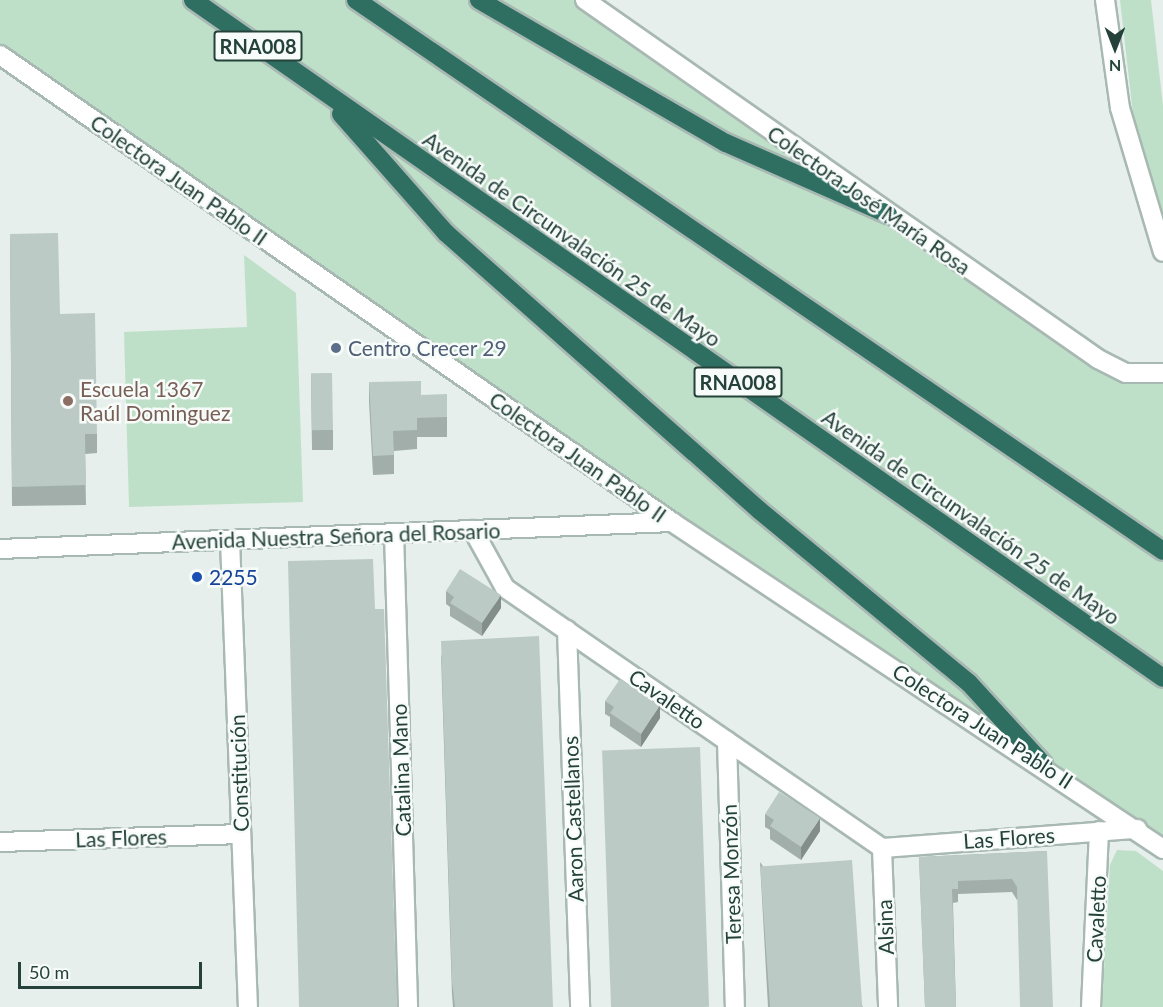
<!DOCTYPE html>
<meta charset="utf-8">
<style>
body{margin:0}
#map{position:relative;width:1163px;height:1007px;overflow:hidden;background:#e6efeb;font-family:Lato,sans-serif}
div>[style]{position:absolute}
.green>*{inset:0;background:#bfe0c8}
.roads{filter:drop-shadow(2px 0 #a8b8b2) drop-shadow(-2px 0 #a8b8b2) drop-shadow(0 2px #a8b8b2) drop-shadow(0 -2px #a8b8b2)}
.minor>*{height:18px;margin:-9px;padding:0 9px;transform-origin:9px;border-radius:9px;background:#fff}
.secondary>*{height:18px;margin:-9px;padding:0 9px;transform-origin:9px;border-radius:9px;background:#fff}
.motorway>*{height:18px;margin:-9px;padding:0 9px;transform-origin:9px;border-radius:9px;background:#2f6f62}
.wall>*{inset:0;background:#a1aea9}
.shaded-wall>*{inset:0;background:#838d89}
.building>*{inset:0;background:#bbcac4;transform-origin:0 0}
.dots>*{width:16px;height:16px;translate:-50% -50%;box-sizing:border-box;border:3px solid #f7fbf9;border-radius:50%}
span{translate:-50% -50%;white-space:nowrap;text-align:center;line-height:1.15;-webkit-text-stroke:5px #f7fbf9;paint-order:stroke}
.shield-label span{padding:2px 4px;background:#f7fbf9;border:2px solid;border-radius:4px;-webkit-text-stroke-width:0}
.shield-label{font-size:20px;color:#24423a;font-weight:700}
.street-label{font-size:21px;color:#24423a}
.service-label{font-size:21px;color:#4e5e75}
.left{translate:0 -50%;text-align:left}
.education-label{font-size:21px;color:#785e54}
.transit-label{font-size:21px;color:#164399}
.north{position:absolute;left:1085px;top:18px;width:60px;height:60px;-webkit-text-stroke:4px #f7fbf9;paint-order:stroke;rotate:180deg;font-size:16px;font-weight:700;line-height:24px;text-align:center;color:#24423a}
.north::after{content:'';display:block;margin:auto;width:21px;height:27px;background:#24423a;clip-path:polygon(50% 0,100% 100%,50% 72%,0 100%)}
.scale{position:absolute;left:18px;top:962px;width:184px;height:27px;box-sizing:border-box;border:3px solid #24423a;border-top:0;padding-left:8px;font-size:18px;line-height:21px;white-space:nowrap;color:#24423a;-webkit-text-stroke:4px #f7fbf9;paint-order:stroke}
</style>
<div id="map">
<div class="green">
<i style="clip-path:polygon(0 0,585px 0,1098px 359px,1163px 373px,1163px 849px,0 55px)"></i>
<i style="clip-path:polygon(1120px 0,1151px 0,1163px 106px,1163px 219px,1134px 123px)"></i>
<i style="clip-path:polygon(244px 255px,296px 293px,303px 502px,129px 507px,124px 332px,247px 327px)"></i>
<i style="clip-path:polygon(1117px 850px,1136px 851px,1163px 871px,1163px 1007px,1102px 1007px,1110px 865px)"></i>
</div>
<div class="roads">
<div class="minor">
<i style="left:473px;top:530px;width:66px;rotate:61.1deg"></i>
<i style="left:505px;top:588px;width:458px;rotate:34.6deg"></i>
<i style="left:394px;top:533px;width:474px;rotate:88.3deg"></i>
<i style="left:230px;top:540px;width:467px;rotate:87.8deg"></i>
<i style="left:0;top:549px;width:673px;rotate:-2.3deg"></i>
<i style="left:567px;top:630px;width:377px;rotate:88deg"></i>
<i style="left:727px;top:741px;width:266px;rotate:88.3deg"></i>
<i style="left:0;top:842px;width:241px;rotate:-1.9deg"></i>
<i style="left:882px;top:848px;width:256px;rotate:-4.3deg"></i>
<i style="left:882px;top:848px;width:159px;rotate:87.8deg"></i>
<i style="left:1091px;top:1007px;width:176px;rotate:-87.4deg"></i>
</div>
<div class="secondary">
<i style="left:585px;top:0;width:626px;rotate:34.98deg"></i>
<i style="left:1098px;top:359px;width:31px;rotate:27deg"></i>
<i style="left:1126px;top:373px;width:37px"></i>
<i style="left:1105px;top:0;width:109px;rotate:82.1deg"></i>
<i style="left:1120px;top:108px;width:150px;rotate:73.4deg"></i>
<i style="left:0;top:55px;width:818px;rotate:34.8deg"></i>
<i style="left:672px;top:522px;width:590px;rotate:33.66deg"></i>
</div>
<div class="motorway">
<i style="left:193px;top:0;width:1183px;rotate:34.95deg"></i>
<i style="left:356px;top:0;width:977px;rotate:34.32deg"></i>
<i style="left:479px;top:0;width:285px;rotate:30.1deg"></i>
<i style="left:726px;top:143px;width:177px;rotate:23.7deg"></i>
<i style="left:341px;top:114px;width:159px;rotate:48.6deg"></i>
<i style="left:446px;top:233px;width:418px;rotate:41.5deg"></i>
<i style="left:759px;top:510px;width:272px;rotate:39.5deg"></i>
<i style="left:969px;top:683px;width:110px;rotate:47.6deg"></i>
</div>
</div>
<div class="wall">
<i style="clip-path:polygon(10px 234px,60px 314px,97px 434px,97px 453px,85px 454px,86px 505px,12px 506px)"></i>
<i style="clip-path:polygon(311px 374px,333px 430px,333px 450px,312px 450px)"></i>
<i style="clip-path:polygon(369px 382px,421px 395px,447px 417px,447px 437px,417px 437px,417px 449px,394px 451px,394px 474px,373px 475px,369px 402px)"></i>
<i style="clip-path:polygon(446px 591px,501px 608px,482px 636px,450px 616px,450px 607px,446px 604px)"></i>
<i style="clip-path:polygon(441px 654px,553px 1007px,453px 1007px,452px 994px)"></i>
<i style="clip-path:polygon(605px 701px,660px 718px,641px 747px,610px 726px,610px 717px,605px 714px)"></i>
<i style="clip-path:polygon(765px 814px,820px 831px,801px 860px,770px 839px,770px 830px,765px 827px)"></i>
<i style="clip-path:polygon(1047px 851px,1017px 900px,1012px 892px,958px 894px,958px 902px,953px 903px,956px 1007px,925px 1007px,919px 857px)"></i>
<i style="clip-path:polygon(760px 862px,863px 1007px,768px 1007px)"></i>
</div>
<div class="shaded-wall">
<i style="clip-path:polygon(501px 595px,501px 608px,482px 636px,482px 623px)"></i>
<i style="clip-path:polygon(660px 705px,660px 718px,641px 747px,641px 734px)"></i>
<i style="clip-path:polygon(820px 818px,820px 831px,801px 860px,801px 847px)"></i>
</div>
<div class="building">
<i style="clip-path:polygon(58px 233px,60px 314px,95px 313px,97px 434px,85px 434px,86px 485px,12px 487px,10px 234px)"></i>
<i style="left:332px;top:373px;width:57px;height:21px;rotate:89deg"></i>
<i style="clip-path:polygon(421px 381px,421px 395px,447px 394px,447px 417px,417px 418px,417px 430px,393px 431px,394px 455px,373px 456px,369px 382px)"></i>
<i style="clip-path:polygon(373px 559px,375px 609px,384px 609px,397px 1007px,299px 1007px,288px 561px)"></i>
<i style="clip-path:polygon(460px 569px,501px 595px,482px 623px,450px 603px,454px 597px,446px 591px)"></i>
<i style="clip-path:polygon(539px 636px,553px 1007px,455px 1007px,452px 981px,441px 641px)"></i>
<i style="clip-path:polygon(620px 679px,660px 705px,641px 734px,610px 713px,614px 707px,605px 701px)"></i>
<i style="left:700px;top:747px;width:260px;height:98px;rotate:88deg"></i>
<i style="clip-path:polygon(779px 792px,820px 818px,801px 847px,770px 826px,774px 820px,765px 814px)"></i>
<i style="clip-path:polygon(1047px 851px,1053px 1007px,1020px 1007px,1017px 887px,1012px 879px,958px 881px,958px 889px,952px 889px,956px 1007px,925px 1007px,919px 857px)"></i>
<i style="left:852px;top:860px;width:147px;height:92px;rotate:86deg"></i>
</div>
<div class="dots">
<i style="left:336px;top:348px;background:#5c6f8a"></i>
<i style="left:68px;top:401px;background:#8d6e63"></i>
<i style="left:197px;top:577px;background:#1a4fb4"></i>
</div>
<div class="shield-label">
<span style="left:258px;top:46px">RNA008</span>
<span style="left:738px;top:382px">RNA008</span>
</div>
<div class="street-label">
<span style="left:179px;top:180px;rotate:35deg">Colectora Juan Pablo II</span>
<span style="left:869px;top:200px;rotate:35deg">Colectora José María Rosa</span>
<span style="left:572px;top:239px;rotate:35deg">Avenida de Circunvalación 25 de Mayo</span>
<span style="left:578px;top:457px;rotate:35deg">Colectora Juan Pablo II</span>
<span style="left:971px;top:517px;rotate:35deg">Avenida de Circunvalación 25 de Mayo</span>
<span style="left:336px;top:536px;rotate:-2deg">Avenida Nuestra Señora del Rosario</span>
<span style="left:667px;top:699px;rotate:35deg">Cavaletto</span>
<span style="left:983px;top:726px;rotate:33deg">Colectora Juan Pablo II</span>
<span style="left:401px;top:770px;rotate:-92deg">Catalina Mano</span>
<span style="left:239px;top:773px;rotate:-92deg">Constitución</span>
<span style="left:573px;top:819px;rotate:-92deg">Aaron Castellanos</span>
<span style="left:121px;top:838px;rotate:-2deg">Las Flores</span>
<span style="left:1009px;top:838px;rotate:-4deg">Las Flores</span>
<span style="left:731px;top:874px;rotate:-92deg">Teresa Monzón</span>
<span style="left:1096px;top:919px;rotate:-87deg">Cavaletto</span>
<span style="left:885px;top:927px;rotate:-92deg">Alsina</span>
</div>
<div class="service-label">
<span class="left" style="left:348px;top:348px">Centro Crecer 29</span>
</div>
<div class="education-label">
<span class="left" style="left:80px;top:401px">Escuela 1367<br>Raúl Dominguez</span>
</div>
<div class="transit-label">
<span class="left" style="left:209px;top:577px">2255</span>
</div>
<div class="north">N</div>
<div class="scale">50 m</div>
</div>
